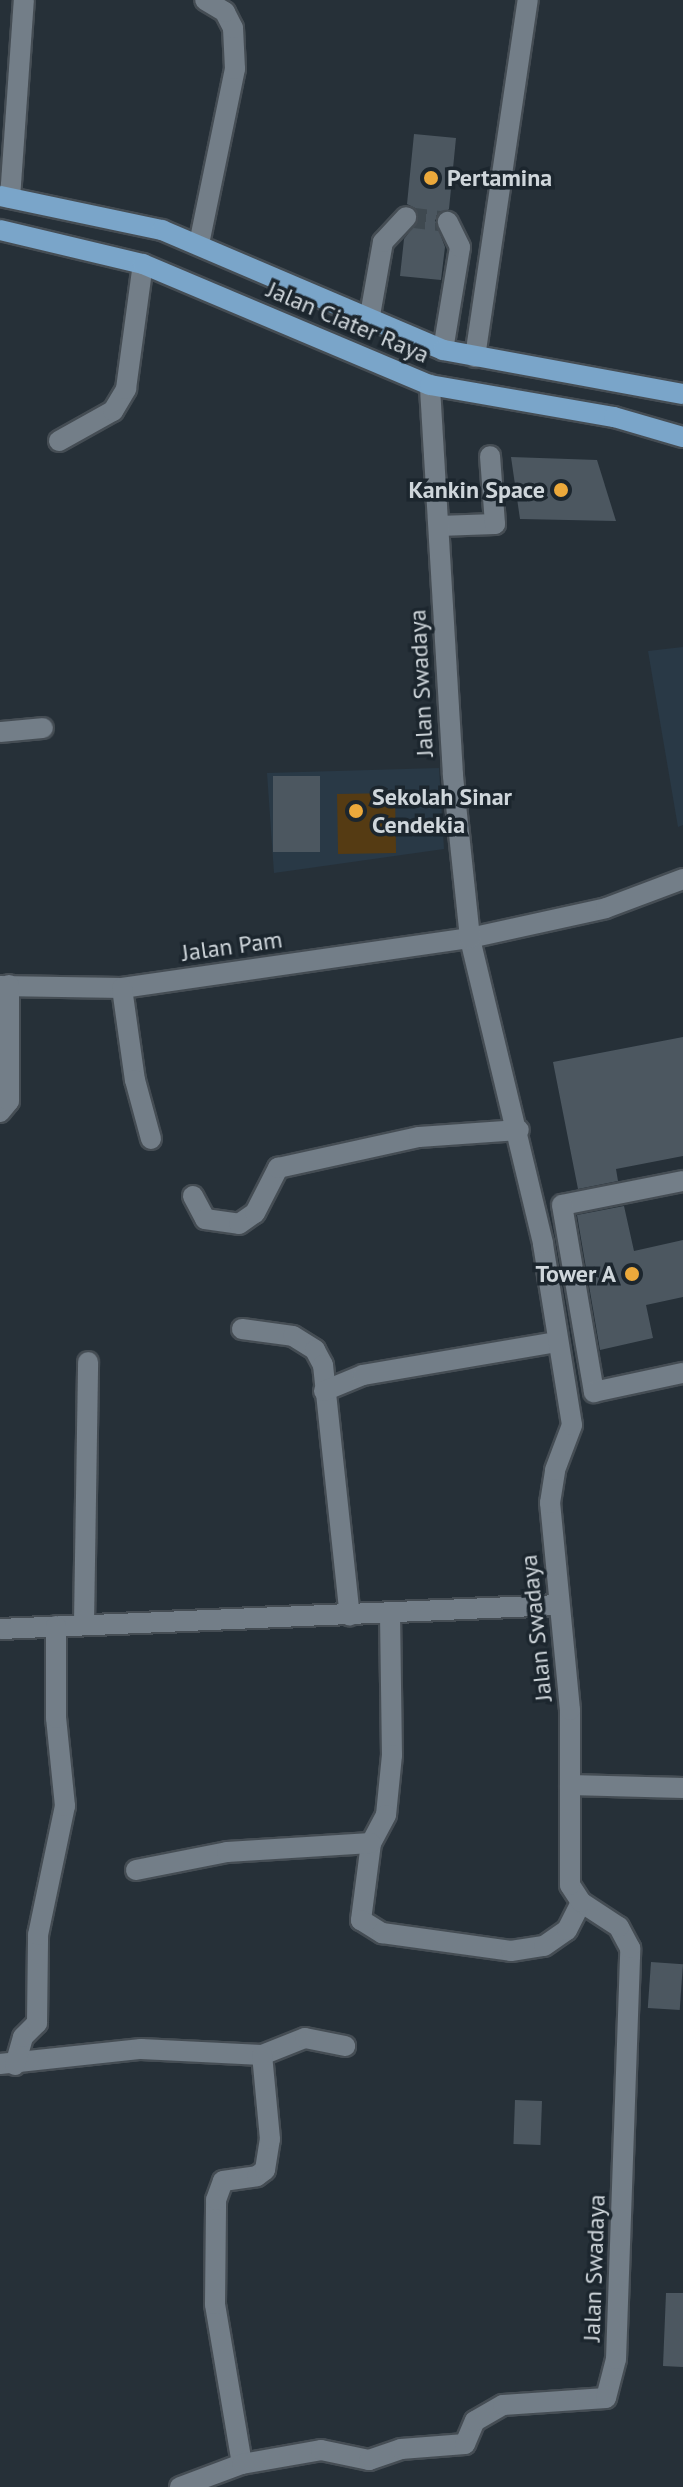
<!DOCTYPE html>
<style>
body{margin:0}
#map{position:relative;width:683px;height:2487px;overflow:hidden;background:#263038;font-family:"PT Sans",sans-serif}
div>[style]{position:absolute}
.built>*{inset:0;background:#293946}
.green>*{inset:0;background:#553b13;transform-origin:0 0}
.building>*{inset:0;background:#4c5760;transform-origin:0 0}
.minor-tunnel>*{height:20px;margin-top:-10px;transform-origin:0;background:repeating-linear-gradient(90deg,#3f4950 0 20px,transparent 0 30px)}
.roads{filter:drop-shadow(2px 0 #454d54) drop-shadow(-2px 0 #454d54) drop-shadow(0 2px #454d54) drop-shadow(0 -2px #454d54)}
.minor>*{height:20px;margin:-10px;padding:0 10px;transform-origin:10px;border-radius:10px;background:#737e88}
.major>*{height:20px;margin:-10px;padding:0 10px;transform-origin:10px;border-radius:10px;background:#7aa5c9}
.dots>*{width:22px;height:22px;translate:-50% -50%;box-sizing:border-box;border:4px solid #1c262e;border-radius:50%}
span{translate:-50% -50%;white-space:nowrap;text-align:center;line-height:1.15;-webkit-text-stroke:7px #1c262e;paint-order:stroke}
.poi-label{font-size:24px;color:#cfd6db;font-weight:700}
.left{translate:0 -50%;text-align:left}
.right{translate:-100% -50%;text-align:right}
.street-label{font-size:24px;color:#cfd6db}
</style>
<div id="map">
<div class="built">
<i style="clip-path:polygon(683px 647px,683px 825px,678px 827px,648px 651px)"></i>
<i style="clip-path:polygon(439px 768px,444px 849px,274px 873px,267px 773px)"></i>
</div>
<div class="green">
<i style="left:395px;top:793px;width:60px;height:58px;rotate:89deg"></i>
</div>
<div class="building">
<i style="clip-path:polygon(414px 134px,456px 138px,449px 209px,435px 220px,445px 247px,441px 280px,400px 276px,404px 239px,419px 219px,415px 208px,407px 204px)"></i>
<i style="clip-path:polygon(511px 457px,597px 460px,616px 521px,520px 519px)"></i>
<i style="left:273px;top:776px;width:47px;height:76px"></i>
<i style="clip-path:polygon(683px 1037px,683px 1156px,616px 1169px,618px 1181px,578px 1189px,553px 1062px)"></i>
<i style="clip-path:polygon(624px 1206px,634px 1251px,683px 1240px,683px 1297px,646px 1305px,653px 1338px,600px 1350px,577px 1215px)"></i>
<i style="left:651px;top:1962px;width:32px;height:46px;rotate:4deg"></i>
<i style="left:515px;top:2100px;width:27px;height:44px;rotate:2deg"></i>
<i style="clip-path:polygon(666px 2293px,683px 2293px,683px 2367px,663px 2366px)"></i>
</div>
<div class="minor-tunnel">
<i style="left:406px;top:217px;width:42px;rotate:6.8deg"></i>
</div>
<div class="roads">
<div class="minor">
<i style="left:10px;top:198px;width:198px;rotate:-86deg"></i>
<i style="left:199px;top:244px;width:179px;rotate:-78.4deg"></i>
<i style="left:235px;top:69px;width:41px;rotate:-92.8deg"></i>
<i style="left:233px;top:28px;width:18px;rotate:-117deg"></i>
<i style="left:225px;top:12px;width:23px;rotate:-149deg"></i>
<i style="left:369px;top:321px;width:80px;rotate:-80deg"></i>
<i style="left:383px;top:242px;width:34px;rotate:-47deg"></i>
<i style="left:443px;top:350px;width:104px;rotate:-80.6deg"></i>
<i style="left:460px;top:247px;width:28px;rotate:-116deg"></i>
<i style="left:475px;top:357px;width:361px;rotate:-81.6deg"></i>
<i style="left:59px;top:441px;width:62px;rotate:-29.1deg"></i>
<i style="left:113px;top:411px;width:26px;rotate:-59deg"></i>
<i style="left:126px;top:389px;width:126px;rotate:-82.3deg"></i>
<i style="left:439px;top:526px;width:56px;rotate:-2deg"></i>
<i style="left:495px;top:524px;width:68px;rotate:-94.2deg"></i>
<i style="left:0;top:732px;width:43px;rotate:-5.3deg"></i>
<i style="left:0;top:986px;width:122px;rotate:0.9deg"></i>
<i style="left:122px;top:988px;width:352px;rotate:-8.2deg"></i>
<i style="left:470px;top:938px;width:139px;rotate:-12.4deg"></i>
<i style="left:606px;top:908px;width:82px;rotate:-20.6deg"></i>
<i style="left:122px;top:988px;width:93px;rotate:82deg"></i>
<i style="left:135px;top:1080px;width:61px;rotate:74.8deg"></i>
<i style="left:0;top:1112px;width:14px;rotate:-51deg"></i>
<i style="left:9px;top:1101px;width:116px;rotate:-90deg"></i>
<i style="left:683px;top:1181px;width:123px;rotate:168.8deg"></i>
<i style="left:562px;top:1205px;width:190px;rotate:80.3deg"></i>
<i style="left:594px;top:1392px;width:91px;rotate:-12.1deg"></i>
<i style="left:193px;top:1196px;width:26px;rotate:62deg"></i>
<i style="left:205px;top:1219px;width:34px;rotate:8deg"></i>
<i style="left:239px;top:1224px;width:19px;rotate:-35deg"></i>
<i style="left:255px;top:1213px;width:51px;rotate:-62.9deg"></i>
<i style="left:278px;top:1168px;width:144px;rotate:-12.4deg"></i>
<i style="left:419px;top:1137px;width:100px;rotate:-4deg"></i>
<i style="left:242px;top:1329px;width:51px;rotate:7.8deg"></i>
<i style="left:293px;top:1336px;width:26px;rotate:32deg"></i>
<i style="left:315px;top:1350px;width:17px;rotate:62deg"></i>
<i style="left:323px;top:1365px;width:252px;rotate:83.9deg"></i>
<i style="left:324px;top:1391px;width:42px;rotate:-22.3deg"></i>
<i style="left:363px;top:1375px;width:196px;rotate:-9.7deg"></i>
<i style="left:390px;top:1614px;width:141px;rotate:89.2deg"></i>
<i style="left:392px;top:1755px;width:60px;rotate:95.7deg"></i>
<i style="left:386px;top:1815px;width:32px;rotate:118deg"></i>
<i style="left:371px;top:1843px;width:78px;rotate:97.4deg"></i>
<i style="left:361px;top:1920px;width:25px;rotate:32deg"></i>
<i style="left:382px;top:1933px;width:130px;rotate:7.9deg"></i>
<i style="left:511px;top:1951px;width:33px;rotate:-9deg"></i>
<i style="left:544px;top:1946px;width:28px;rotate:-35deg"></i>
<i style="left:567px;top:1930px;width:31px;rotate:-63deg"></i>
<i style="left:84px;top:1624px;width:262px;rotate:-89.1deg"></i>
<i style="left:0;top:1629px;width:560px;rotate:-2.46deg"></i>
<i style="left:570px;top:1785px;width:113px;rotate:1.5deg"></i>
<i style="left:136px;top:1870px;width:93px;rotate:-11.2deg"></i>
<i style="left:227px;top:1852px;width:144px;rotate:-3.6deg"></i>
<i style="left:0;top:2064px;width:142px;rotate:-6.1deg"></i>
<i style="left:141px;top:2049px;width:121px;rotate:2.8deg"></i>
<i style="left:262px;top:2055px;width:46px;rotate:-21.6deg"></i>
<i style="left:305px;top:2038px;width:41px;rotate:11.3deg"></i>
<i style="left:15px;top:2065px;width:29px;rotate:-74deg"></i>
<i style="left:23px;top:2037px;width:20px;rotate:-45deg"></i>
<i style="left:37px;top:2023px;width:88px;rotate:-89.3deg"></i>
<i style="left:38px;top:1935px;width:132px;rotate:-78.2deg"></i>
<i style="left:65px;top:1806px;width:88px;rotate:-95.8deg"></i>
<i style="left:56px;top:1718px;width:92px;rotate:-90deg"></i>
<i style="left:242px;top:2464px;width:162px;rotate:-99.6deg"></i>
<i style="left:215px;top:2304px;width:104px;rotate:-89.4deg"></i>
<i style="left:216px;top:2200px;width:20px;rotate:-70deg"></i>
<i style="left:223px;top:2181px;width:34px;rotate:-8deg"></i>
<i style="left:257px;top:2176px;width:10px;rotate:-37deg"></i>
<i style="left:265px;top:2170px;width:31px;rotate:-81deg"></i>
<i style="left:270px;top:2139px;width:84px;rotate:-95.4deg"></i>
<i style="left:180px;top:2487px;width:66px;rotate:-20.4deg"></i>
<i style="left:242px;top:2464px;width:80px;rotate:-10deg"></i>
<i style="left:321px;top:2450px;width:49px;rotate:11.8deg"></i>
<i style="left:369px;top:2460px;width:34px;rotate:-19deg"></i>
<i style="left:401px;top:2449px;width:64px;rotate:-4.5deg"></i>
<i style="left:465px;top:2444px;width:25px;rotate:-67deg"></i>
<i style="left:475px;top:2421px;width:32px;rotate:-30deg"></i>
<i style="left:503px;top:2405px;width:103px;rotate:-3.9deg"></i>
<i style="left:606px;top:2398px;width:40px;rotate:-75.6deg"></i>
<i style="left:616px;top:2359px;width:411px;rotate:-88deg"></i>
<i style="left:630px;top:1948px;width:24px;rotate:-118deg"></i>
<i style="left:619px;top:1927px;width:45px;rotate:-146.7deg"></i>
<i style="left:581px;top:1902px;width:20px;rotate:-123deg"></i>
<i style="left:570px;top:1885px;width:175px;rotate:-90deg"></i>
<i style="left:570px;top:1710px;width:208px;rotate:-95.5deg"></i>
<i style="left:550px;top:1503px;width:33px;rotate:-81deg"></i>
<i style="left:555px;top:1470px;width:48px;rotate:-69.3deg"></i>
<i style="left:572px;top:1425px;width:184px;rotate:-99.1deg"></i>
<i style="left:543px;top:1243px;width:314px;rotate:-103.5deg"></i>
<i style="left:470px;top:938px;width:164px;rotate:-96deg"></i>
<i style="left:453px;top:775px;width:391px;rotate:-93.4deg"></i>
</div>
<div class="major">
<i style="left:0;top:196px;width:166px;rotate:11.9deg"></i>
<i style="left:162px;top:230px;width:306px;rotate:23.1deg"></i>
<i style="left:443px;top:350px;width:244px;rotate:10.4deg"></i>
<i style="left:0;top:230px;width:147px;rotate:13.4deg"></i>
<i style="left:143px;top:264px;width:311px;rotate:22.9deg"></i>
<i style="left:430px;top:385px;width:187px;rotate:9.9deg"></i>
<i style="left:614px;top:417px;width:72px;rotate:16.2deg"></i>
</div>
</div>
<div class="dots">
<i style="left:431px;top:178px;background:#eca93b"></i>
<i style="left:561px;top:490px;background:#eca93b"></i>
<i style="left:356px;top:811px;background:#eca93b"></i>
<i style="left:632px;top:1274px;background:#eca93b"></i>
</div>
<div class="poi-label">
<span class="left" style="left:447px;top:178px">Pertamina</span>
<span class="right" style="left:545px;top:490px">Kankin Space</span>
<span class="left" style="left:372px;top:811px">Sekolah Sinar<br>Cendekia</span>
<span class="right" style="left:616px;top:1274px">Tower A</span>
</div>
<div class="street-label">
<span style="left:348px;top:322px;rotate:23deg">Jalan Ciater Raya</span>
<span style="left:421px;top:683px;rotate:-93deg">Jalan Swadaya</span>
<span style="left:232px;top:946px;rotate:-8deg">Jalan Pam</span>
<span style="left:536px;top:1628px;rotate:-96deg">Jalan Swadaya</span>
<span style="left:594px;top:2268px;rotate:-88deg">Jalan Swadaya</span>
</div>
</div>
